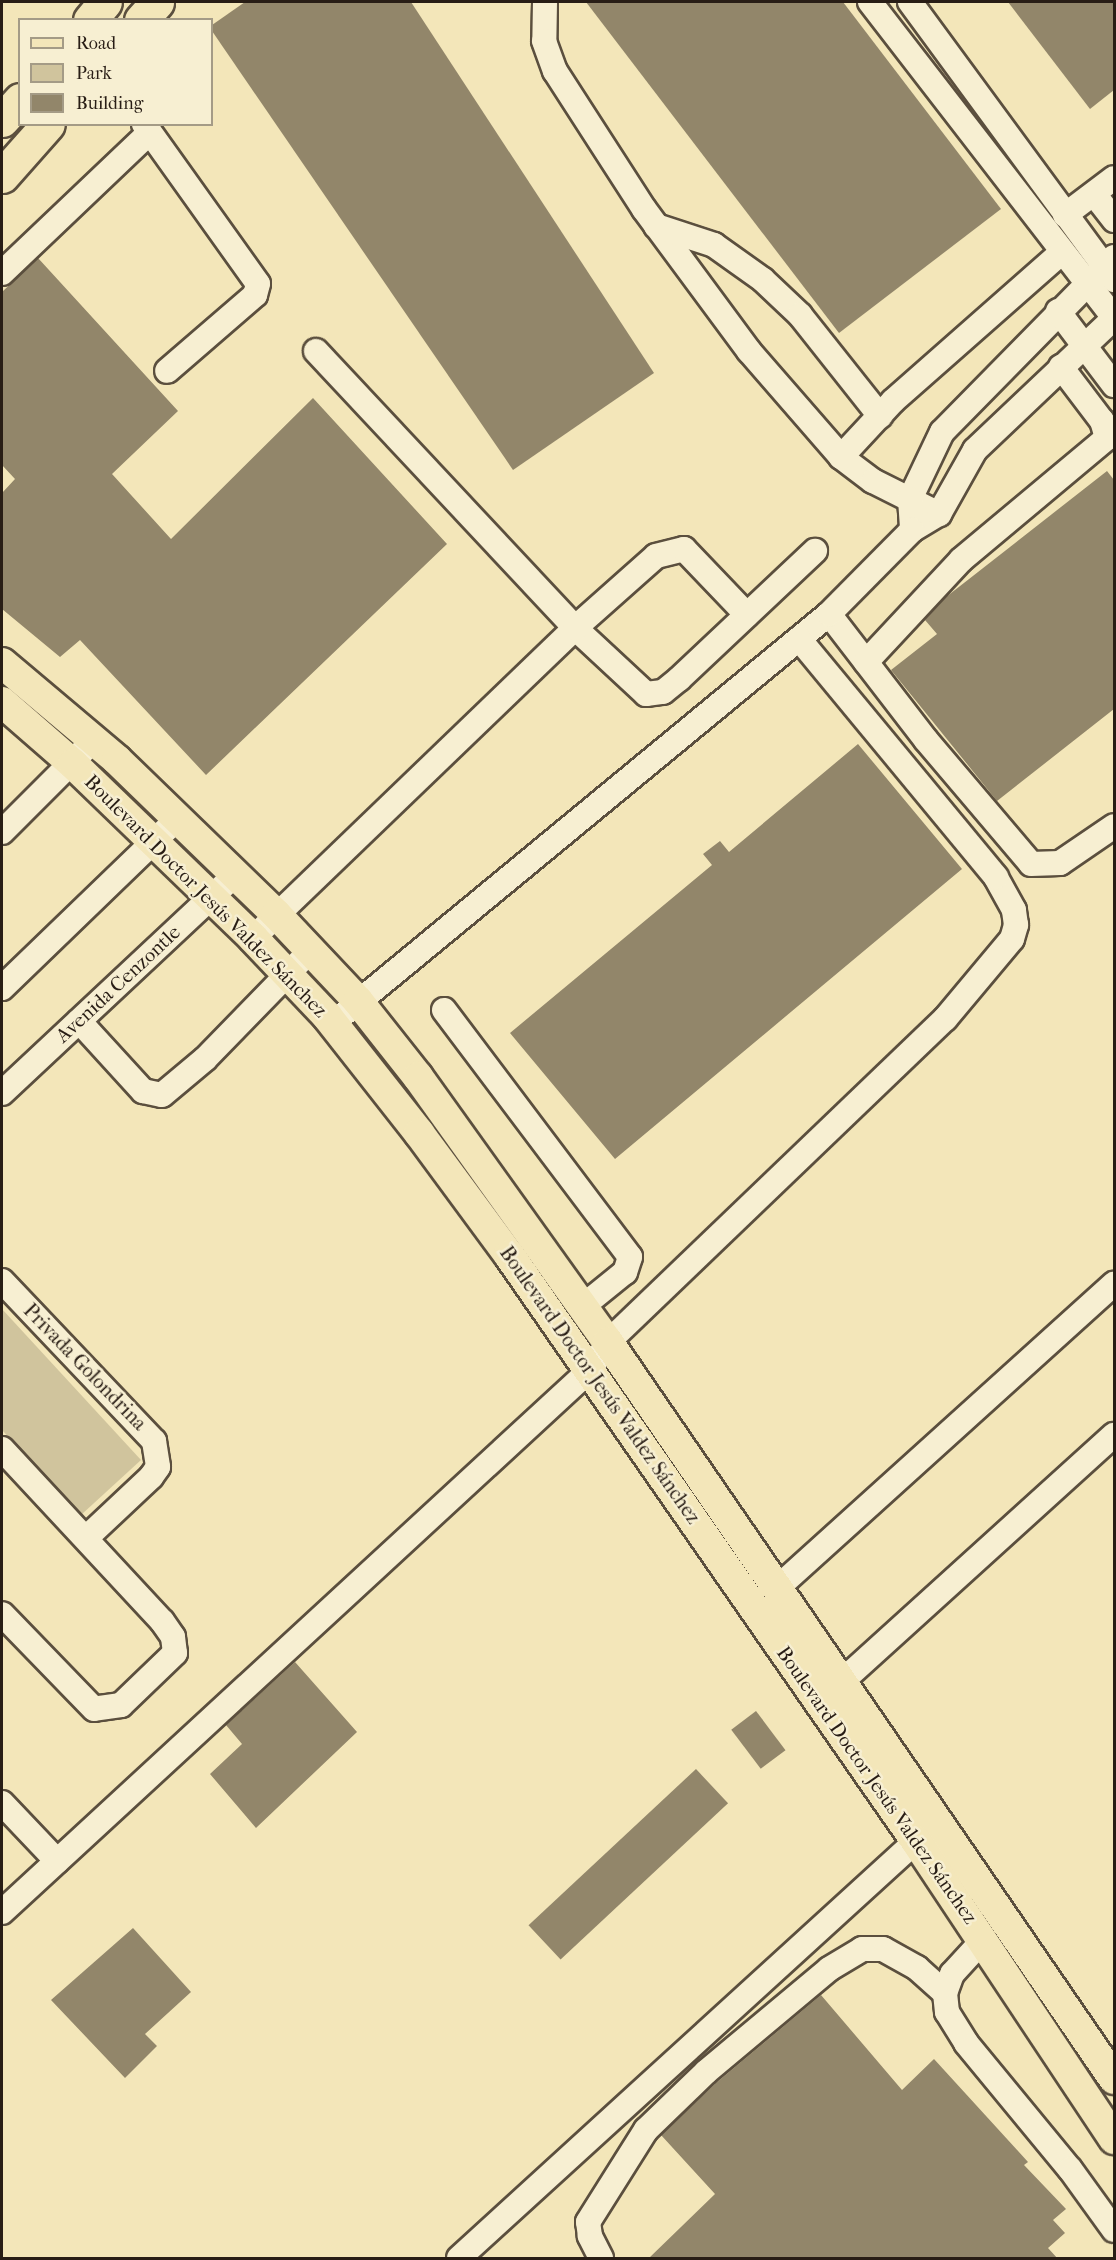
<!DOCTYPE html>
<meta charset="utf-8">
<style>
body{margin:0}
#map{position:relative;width:1116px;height:2260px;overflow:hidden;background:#f3e6b9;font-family:"IM FELL French Canon",serif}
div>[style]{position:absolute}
.green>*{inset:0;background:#d0c49d}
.building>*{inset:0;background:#92866a;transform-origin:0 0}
.roads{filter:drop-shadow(2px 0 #5b4f3e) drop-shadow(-2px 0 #5b4f3e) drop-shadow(0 2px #5b4f3e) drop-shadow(0 -2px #5b4f3e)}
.minor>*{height:24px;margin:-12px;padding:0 12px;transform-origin:12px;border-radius:12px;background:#f7efd2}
.major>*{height:30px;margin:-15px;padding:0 15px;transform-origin:15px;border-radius:15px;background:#f3e6b9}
.highway>*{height:33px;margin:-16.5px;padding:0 16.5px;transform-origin:16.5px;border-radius:16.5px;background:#f3e6b9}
span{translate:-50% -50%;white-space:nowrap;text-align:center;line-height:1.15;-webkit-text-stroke:5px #f7efd2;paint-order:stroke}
.street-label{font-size:20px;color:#281d15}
.frame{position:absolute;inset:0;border:3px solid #281d15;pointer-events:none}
.legend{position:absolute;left:18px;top:18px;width:195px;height:108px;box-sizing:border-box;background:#f7efd2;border:2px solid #a49b86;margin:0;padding:8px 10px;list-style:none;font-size:18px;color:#281d15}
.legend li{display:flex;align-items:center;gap:12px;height:30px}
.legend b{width:30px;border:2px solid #a49b86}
</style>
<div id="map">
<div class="green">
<i style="clip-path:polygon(2px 1309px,141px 1460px,81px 1515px,2px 1430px)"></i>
</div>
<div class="building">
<i style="clip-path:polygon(245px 2px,411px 2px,654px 373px,513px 470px,212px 31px,212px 25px)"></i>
<i style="clip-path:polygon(586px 2px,843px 2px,1001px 209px,839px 333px)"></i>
<i style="clip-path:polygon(1008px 2px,1114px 2px,1114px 90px,1090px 109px)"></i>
<i style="clip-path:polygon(38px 258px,178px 411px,112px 474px,171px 539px,313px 398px,447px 544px,206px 775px,80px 640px,60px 657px,2px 609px,2px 493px,15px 479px,2px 465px,2px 292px)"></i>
<i style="clip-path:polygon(1107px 471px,1114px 480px,1114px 709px,997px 801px,891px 670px,937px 634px,925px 620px,946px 597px)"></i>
<i style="clip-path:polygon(858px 744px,962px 869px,615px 1159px,510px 1033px,712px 865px,703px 854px,720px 841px,729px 852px)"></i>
<i style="clip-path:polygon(295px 1662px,357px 1732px,256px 1828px,210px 1774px,242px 1744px,226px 1725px)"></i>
<i style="left:756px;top:1711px;width:49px;height:31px;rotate:53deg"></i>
<i style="left:696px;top:1769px;width:47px;height:229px;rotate:47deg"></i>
<i style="clip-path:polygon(133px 1928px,191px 1992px,145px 2034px,157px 2046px,125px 2078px,51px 2000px)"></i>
<i style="clip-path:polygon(821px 1995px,902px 2090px,934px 2059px,1028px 2162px,1024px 2165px,1066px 2209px,1053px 2220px,1065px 2233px,1048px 2248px,1058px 2259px,648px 2259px,715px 2194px,661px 2135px,716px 2083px)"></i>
</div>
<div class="roads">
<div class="minor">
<i style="left:545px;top:2px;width:39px;rotate:91deg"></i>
<i style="left:544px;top:41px;width:32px;rotate:70deg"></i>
<i style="left:555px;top:71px;width:164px;rotate:57.2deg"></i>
<i style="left:644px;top:209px;width:177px;rotate:53.5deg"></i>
<i style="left:749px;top:351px;width:140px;rotate:49deg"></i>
<i style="left:841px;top:457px;width:40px;rotate:37deg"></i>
<i style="left:873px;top:481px;width:74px;rotate:26.6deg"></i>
<i style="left:870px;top:2px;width:399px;rotate:52.3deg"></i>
<i style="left:910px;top:2px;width:345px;rotate:53.7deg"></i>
<i style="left:144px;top:124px;width:196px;rotate:54.5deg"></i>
<i style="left:258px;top:284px;width:11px;rotate:105deg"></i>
<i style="left:255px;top:295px;width:116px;rotate:139.2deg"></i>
<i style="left:1094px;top:194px;width:33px;rotate:52deg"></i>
<i style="left:1065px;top:215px;width:61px;rotate:-37.1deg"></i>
<i style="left:656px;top:226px;width:61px;rotate:18.1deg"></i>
<i style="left:714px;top:245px;width:60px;rotate:35.5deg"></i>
<i style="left:763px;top:280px;width:51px;rotate:43.4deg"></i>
<i style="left:800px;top:315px;width:129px;rotate:51.6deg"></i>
<i style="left:1114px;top:257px;width:245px;rotate:134.5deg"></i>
<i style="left:942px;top:432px;width:74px;rotate:115.5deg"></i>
<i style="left:910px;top:499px;width:31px;rotate:86deg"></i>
<i style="left:912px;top:530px;width:31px;rotate:-31deg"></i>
<i style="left:939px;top:514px;width:73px;rotate:-60.6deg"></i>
<i style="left:975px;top:450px;width:192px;rotate:-43.5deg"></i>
<i style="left:2px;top:273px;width:204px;rotate:-43.6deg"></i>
<i style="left:1058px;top:311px;width:93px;rotate:52.9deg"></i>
<i style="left:316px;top:351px;width:379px;rotate:46.9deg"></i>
<i style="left:575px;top:628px;width:97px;rotate:42.9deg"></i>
<i style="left:646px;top:694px;width:17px;rotate:-7deg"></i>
<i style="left:663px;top:692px;width:21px;rotate:-39deg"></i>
<i style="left:679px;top:679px;width:187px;rotate:-43.3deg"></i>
<i style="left:841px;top:457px;width:76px;rotate:-47.1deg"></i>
<i style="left:893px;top:401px;width:225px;rotate:-41.4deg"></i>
<i style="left:829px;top:614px;width:159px;rotate:52.4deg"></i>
<i style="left:926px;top:740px;width:162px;rotate:49.7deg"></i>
<i style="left:1031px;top:864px;width:29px;rotate:-2deg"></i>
<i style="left:1060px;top:863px;width:65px;rotate:-34.4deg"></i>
<i style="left:866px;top:662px;width:139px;rotate:-47deg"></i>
<i style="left:961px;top:560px;width:190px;rotate:-39.9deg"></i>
<i style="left:1107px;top:438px;width:18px;rotate:-106deg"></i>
<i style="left:1102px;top:421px;width:68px;rotate:-127.2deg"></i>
<i style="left:2px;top:832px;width:130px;rotate:-45deg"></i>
<i style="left:253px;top:938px;width:447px;rotate:-43.9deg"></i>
<i style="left:575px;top:628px;width:108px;rotate:-41.6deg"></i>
<i style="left:656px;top:556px;width:29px;rotate:-14deg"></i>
<i style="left:684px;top:549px;width:91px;rotate:46.3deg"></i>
<i style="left:2px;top:988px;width:245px;rotate:-44deg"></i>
<i style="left:444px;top:1010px;width:309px;rotate:53deg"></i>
<i style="left:630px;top:1257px;width:16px;rotate:108deg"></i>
<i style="left:625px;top:1272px;width:54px;rotate:141deg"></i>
<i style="left:79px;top:1021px;width:95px;rotate:47.6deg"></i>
<i style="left:143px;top:1091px;width:19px;rotate:12deg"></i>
<i style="left:162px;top:1095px;width:56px;rotate:-39.9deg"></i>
<i style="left:205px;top:1059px;width:151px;rotate:-45.8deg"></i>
<i style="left:333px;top:1023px;width:643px;rotate:-39.51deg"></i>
<i style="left:829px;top:614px;width:118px;rotate:-45.3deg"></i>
<i style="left:2px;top:1093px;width:319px;rotate:-43.1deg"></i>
<i style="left:2px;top:1281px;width:221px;rotate:46.5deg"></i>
<i style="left:154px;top:1441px;width:26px;rotate:81deg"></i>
<i style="left:158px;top:1467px;width:12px;rotate:125deg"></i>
<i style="left:151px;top:1477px;width:89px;rotate:136.8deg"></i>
<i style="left:2px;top:1449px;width:235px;rotate:47.1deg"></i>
<i style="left:162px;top:1621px;width:19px;rotate:55deg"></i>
<i style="left:173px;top:1637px;width:16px;rotate:83deg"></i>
<i style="left:175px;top:1653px;width:75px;rotate:136.1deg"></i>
<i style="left:121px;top:1705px;width:27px;rotate:172deg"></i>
<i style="left:94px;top:1709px;width:132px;rotate:-134.1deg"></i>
<i style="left:775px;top:1590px;width:457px;rotate:-42.1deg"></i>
<i style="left:839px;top:1684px;width:371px;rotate:-42.2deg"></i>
<i style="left:2px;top:1803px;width:80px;rotate:46.5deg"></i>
<i style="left:2px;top:1912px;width:800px;rotate:-42.67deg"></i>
<i style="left:590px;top:1370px;width:33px;rotate:-57deg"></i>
<i style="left:608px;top:1342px;width:467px;rotate:-43.8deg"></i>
<i style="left:945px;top:1019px;width:104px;rotate:-50.1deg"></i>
<i style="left:1012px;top:939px;width:15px;rotate:-74deg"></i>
<i style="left:1016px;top:925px;width:15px;rotate:-98deg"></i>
<i style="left:1014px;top:910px;width:38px;rotate:-119deg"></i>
<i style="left:996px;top:877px;width:309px;rotate:-129.6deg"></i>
<i style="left:984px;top:1939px;width:47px;rotate:132.4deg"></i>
<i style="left:952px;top:1974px;width:20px;rotate:110deg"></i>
<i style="left:945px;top:1993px;width:19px;rotate:84deg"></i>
<i style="left:947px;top:2012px;width:36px;rotate:58deg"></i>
<i style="left:966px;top:2043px;width:163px;rotate:50.5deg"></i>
<i style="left:1070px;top:2169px;width:75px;rotate:54.2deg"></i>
<i style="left:459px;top:2258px;width:619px;rotate:-42.38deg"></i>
<i style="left:601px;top:2258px;width:25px;rotate:-117deg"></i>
<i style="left:590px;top:2236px;width:14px;rotate:-98deg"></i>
<i style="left:588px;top:2222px;width:109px;rotate:-57.8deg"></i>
<i style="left:646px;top:2130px;width:83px;rotate:-44deg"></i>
<i style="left:706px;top:2072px;width:160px;rotate:-39.9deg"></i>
<i style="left:829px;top:1969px;width:39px;rotate:-31deg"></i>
<i style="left:862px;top:1949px;width:21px"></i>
<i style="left:883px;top:1949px;width:39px;rotate:29deg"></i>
<i style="left:917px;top:1968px;width:38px;rotate:42deg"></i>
</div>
<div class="major">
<i style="left:2px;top:663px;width:150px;rotate:40.1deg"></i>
<i style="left:117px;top:760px;width:221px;rotate:44.1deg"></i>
<i style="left:276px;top:914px;width:120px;rotate:46.7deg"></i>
<i style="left:358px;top:1001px;width:97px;rotate:51.7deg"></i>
<i style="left:418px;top:1077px;width:326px;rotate:54.4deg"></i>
<i style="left:608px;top:1342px;width:894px;rotate:55.53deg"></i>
<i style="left:2px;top:702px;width:94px;rotate:41.1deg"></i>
<i style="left:73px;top:764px;width:250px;rotate:44deg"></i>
<i style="left:253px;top:938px;width:108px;rotate:46.5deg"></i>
<i style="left:327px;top:1016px;width:149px;rotate:51.8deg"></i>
<i style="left:419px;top:1133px;width:152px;rotate:53.6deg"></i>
<i style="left:509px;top:1255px;width:713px;rotate:55.22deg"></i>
<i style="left:916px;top:1841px;width:358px;rotate:56.4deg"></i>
</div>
<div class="highway">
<i style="left:90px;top:20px;width:23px;rotate:-50deg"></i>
<i style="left:141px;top:20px;width:24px;rotate:-48deg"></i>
<i style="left:2px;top:120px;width:27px;rotate:-48deg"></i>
<i style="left:2px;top:176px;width:69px;rotate:-48.5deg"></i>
</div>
</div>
<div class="street-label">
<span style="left:206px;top:896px;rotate:45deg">Boulevard Doctor Jesús Valdez Sánchez</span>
<span style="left:118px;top:984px;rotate:-43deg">Avenida Cenzontle</span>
<span style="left:85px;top:1367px;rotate:46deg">Privada Golondrina</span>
<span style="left:600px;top:1385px;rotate:55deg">Boulevard Doctor Jesús Valdez Sánchez</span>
<span style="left:877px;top:1785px;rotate:55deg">Boulevard Doctor Jesús Valdez Sánchez</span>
</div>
<div class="frame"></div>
<ul class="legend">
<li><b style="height:8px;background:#f3e6b9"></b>Road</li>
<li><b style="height:16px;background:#d0c49d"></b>Park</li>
<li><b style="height:16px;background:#92866a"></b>Building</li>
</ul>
</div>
